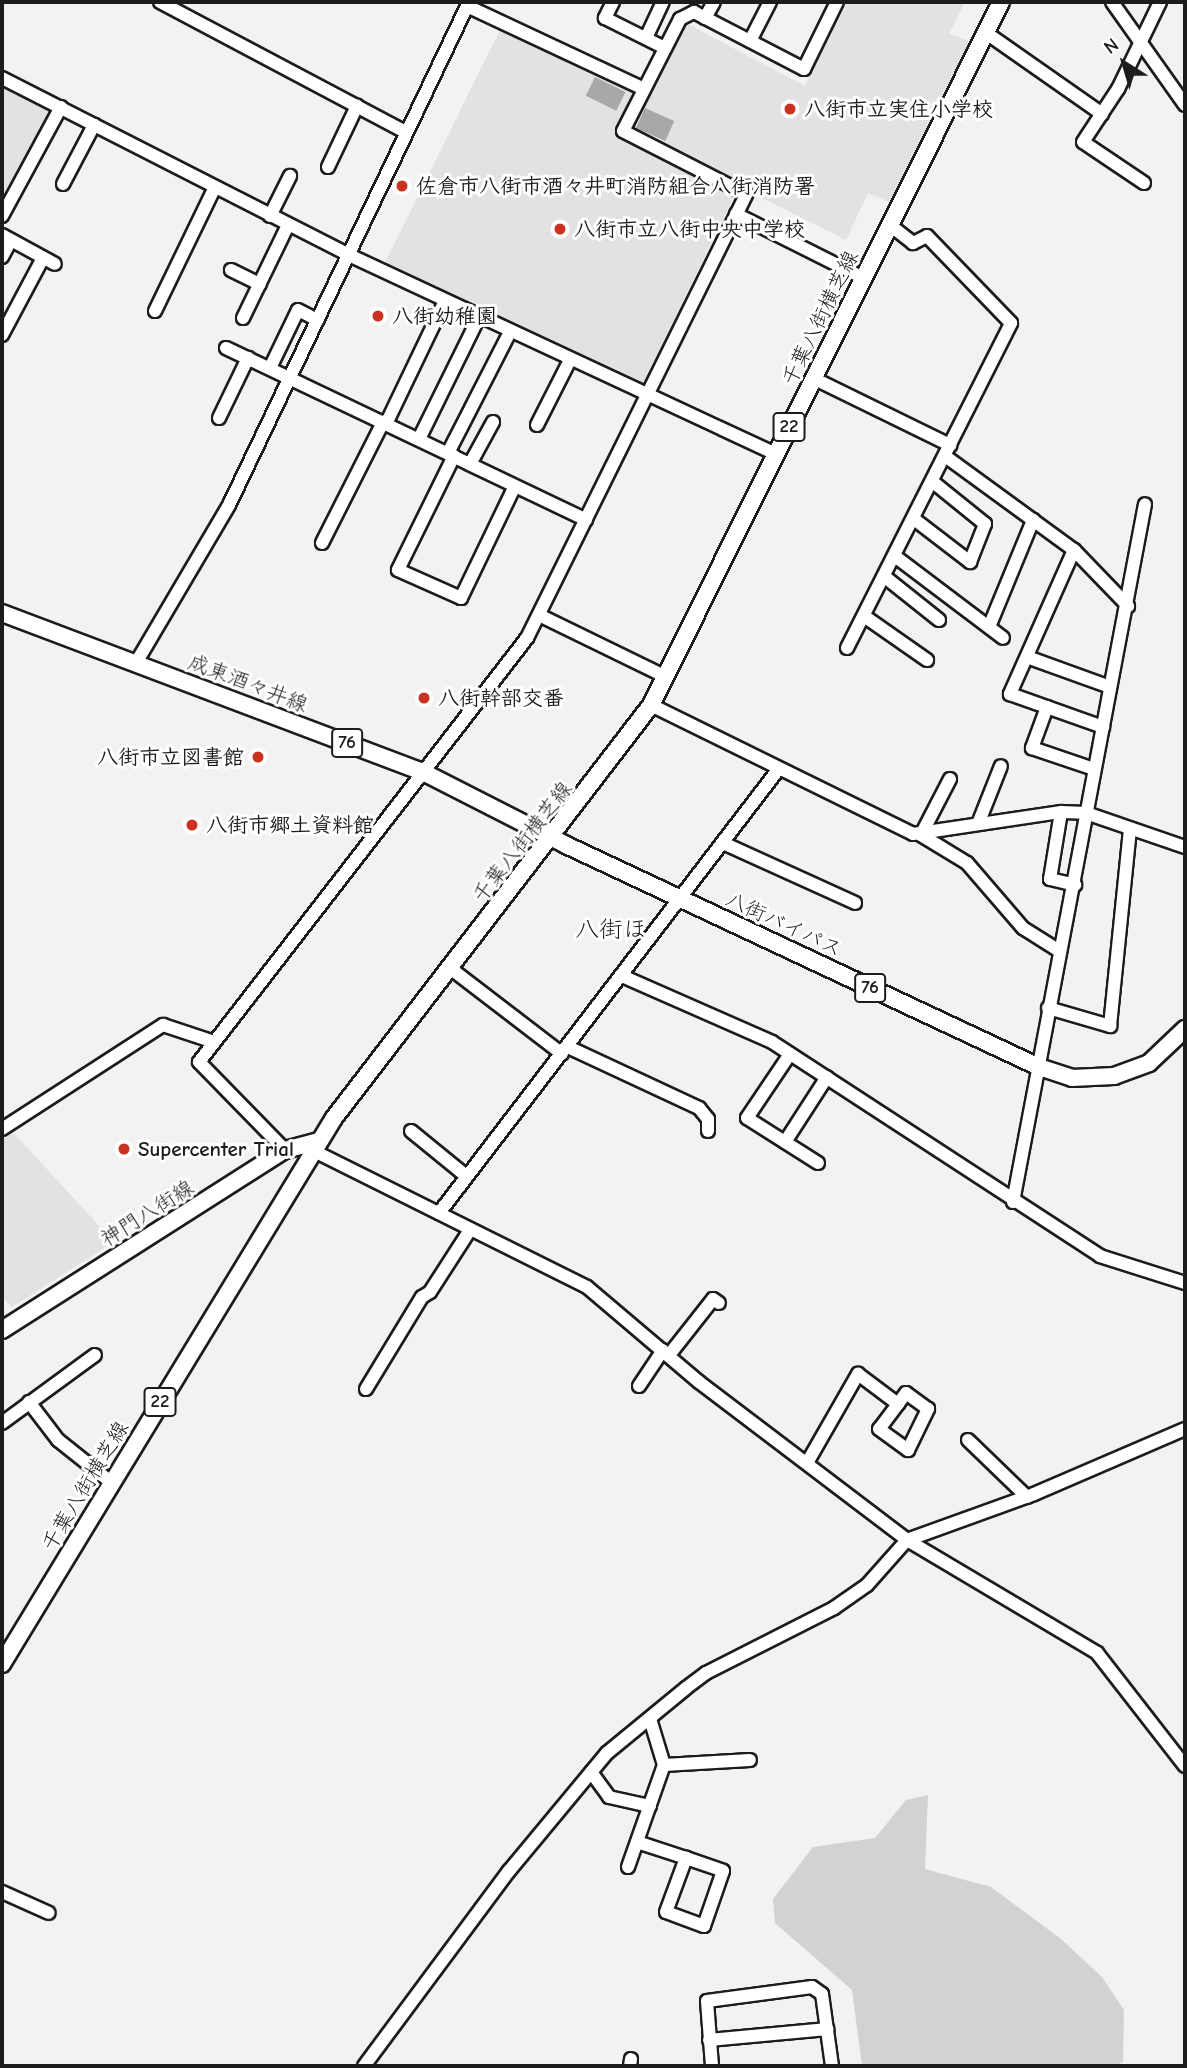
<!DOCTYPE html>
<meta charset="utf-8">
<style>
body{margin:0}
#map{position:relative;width:1187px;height:2068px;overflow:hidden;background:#f2f2f2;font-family:"Comic Neue","Klee One",sans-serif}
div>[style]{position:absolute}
.built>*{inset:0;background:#e2e2e2}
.green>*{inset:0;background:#d2d2d2}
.water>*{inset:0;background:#a8a8a8;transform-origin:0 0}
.roads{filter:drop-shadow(2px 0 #1c1c1c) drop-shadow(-2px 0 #1c1c1c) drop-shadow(0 2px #1c1c1c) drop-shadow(0 -2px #1c1c1c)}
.minor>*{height:12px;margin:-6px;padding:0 6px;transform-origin:6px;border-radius:6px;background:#fff}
.major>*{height:16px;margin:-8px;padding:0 8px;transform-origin:8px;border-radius:8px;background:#fff}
.dots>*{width:19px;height:19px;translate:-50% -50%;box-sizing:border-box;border:4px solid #fff;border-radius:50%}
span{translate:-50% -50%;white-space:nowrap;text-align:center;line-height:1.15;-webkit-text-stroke:6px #fff;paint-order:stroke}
.shield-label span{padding:2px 5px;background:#fff;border:2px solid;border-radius:5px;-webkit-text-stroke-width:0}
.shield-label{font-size:19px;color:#1c1c1c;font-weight:700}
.poi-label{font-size:21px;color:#1c1c1c;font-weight:700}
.left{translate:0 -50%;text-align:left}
.right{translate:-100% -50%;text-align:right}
.street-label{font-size:21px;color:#1c1c1c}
.quarter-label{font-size:24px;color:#1c1c1c}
.frame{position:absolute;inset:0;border:4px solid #1c1c1c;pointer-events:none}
.north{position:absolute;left:1089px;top:28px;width:70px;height:70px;-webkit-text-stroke:5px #fff;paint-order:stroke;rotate:323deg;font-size:19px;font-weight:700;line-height:28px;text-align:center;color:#1c1c1c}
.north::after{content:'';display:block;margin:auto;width:24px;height:32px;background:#1c1c1c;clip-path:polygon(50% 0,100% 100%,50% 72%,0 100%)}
</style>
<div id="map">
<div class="built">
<i style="clip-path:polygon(847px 2px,965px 2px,949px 33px,974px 44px,891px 203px,868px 193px,846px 240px,629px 132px,678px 31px,690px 25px,805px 86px)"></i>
<i style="clip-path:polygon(501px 28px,640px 92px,619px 133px,736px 192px,642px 386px,383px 267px)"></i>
<i style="clip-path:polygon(2px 87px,50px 110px,2px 203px)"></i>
<i style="clip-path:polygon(10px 1129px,114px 1242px,12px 1307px,2px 1297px,2px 1135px)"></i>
</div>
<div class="green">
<i style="clip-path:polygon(928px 1795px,925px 1869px,991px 1887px,1061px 1939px,1102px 1977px,1124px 2010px,1123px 2062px,1113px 2066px,862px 2066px,852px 1990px,775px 1923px,773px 1899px,813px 1847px,875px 1838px,906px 1800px)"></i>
</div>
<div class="water">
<i style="left:595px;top:77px;width:34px;height:21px;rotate:26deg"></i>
<i style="left:645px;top:108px;width:32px;height:22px;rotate:24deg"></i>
</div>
<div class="roads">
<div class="minor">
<i style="left:160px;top:2px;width:278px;rotate:27.9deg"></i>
<i style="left:613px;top:2px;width:18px;rotate:117deg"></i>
<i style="left:605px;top:18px;width:67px;rotate:26.6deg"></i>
<i style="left:1112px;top:2px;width:126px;rotate:54.7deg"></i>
<i style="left:467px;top:6px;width:195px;rotate:25.1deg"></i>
<i style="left:705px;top:18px;width:18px;rotate:-61deg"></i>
<i style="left:985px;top:32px;width:143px;rotate:35deg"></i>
<i style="left:646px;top:38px;width:40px;rotate:-65deg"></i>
<i style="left:750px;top:41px;width:44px;rotate:-62.9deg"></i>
<i style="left:2px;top:78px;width:390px;rotate:27deg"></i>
<i style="left:349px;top:255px;width:471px;rotate:25deg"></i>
<i style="left:328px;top:167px;width:68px;rotate:-64.6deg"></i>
<i style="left:1144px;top:183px;width:73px;rotate:-146.1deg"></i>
<i style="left:1083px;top:142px;width:64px;rotate:-56.6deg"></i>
<i style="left:1118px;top:89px;width:97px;rotate:-64.2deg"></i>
<i style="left:63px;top:184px;width:67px;rotate:-62.3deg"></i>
<i style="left:736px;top:214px;width:142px;rotate:26.7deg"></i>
<i style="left:2px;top:216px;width:124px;rotate:-61.6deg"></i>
<i style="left:270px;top:216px;width:45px;rotate:-63.4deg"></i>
<i style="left:2px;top:235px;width:60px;rotate:28.7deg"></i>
<i style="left:2px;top:257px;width:19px;rotate:-62deg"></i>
<i style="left:231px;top:270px;width:32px;rotate:26deg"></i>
<i style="left:155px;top:311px;width:136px;rotate:-64.2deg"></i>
<i style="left:243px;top:318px;width:103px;rotate:-64.2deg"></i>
<i style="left:2px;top:335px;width:87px;rotate:-62deg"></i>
<i style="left:226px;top:348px;width:399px;rotate:25.5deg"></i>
<i style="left:270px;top:368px;width:64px;rotate:-64.2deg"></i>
<i style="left:298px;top:310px;width:22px;rotate:27deg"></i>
<i style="left:813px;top:378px;width:153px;rotate:26.1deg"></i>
<i style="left:219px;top:418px;width:67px;rotate:-64.2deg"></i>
<i style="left:386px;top:424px;width:136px;rotate:-64.4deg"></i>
<i style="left:537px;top:425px;width:73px;rotate:-63.1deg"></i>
<i style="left:419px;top:439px;width:136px;rotate:-63.8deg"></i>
<i style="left:448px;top:453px;width:136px;rotate:-62.9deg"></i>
<i style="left:454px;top:456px;width:127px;rotate:116.2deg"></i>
<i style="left:398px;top:570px;width:69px;rotate:24deg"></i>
<i style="left:461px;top:598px;width:124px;rotate:-64.3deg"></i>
<i style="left:945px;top:456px;width:160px;rotate:36.1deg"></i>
<i style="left:1074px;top:550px;width:78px;rotate:46deg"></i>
<i style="left:470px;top:464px;width:48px;rotate:-61.3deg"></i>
<i style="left:914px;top:519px;width:71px;rotate:37.5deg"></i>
<i style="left:970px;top:562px;width:41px;rotate:-68.5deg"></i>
<i style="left:985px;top:524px;width:67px;rotate:-141.1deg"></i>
<i style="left:322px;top:543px;width:136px;rotate:-63.2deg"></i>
<i style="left:1074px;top:550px;width:158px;rotate:114deg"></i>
<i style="left:1010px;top:694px;width:99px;rotate:19.5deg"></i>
<i style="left:896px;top:557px;width:134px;rotate:37.1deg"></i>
<i style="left:885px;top:577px;width:69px;rotate:38.5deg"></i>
<i style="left:539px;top:615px;width:141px;rotate:26deg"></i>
<i style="left:864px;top:616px;width:77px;rotate:34.9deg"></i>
<i style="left:989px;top:627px;width:116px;rotate:-67.6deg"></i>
<i style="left:847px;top:648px;width:364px;rotate:-63.2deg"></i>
<i style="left:1011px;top:323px;width:121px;rotate:-134deg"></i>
<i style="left:927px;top:236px;width:16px;rotate:153deg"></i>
<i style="left:913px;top:243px;width:31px;rotate:-142deg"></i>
<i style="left:1027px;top:657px;width:88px;rotate:19.9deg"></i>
<i style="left:136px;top:663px;width:183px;rotate:-59.5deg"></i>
<i style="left:229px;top:505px;width:557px;rotate:-64.49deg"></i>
<i style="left:651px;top:705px;width:292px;rotate:26.2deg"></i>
<i style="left:913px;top:834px;width:150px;rotate:-8.5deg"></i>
<i style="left:1061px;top:812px;width:25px;rotate:2deg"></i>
<i style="left:1086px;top:813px;width:105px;rotate:19deg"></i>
<i style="left:1047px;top:707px;width:44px;rotate:110.1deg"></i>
<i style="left:1032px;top:748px;width:65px;rotate:18.7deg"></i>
<i style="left:950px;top:779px;width:63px;rotate:117.4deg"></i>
<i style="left:921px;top:835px;width:54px;rotate:31.3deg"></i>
<i style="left:967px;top:863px;width:86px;rotate:49.3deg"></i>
<i style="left:1023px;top:928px;width:41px;rotate:32.2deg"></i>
<i style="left:1061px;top:812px;width:68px;rotate:99.3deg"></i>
<i style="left:1050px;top:879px;width:26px;rotate:13deg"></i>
<i style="left:978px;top:824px;width:62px;rotate:-68.4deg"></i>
<i style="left:723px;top:843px;width:145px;rotate:24.4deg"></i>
<i style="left:450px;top:968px;width:141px;rotate:37.5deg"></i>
<i style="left:622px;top:976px;width:164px;rotate:23.7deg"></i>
<i style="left:772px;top:1042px;width:392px;rotate:33.1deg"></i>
<i style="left:1100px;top:1256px;width:89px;rotate:17.6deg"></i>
<i style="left:1048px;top:1008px;width:65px;rotate:16.2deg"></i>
<i style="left:1110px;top:1026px;width:198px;rotate:-84.2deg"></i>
<i style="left:568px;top:1047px;width:145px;rotate:25deg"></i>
<i style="left:699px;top:1108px;width:14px;rotate:51deg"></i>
<i style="left:708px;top:1119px;width:12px;rotate:90deg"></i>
<i style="left:790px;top:1054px;width:77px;rotate:123.9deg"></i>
<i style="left:747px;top:1118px;width:84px;rotate:32.4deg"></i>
<i style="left:2px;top:1129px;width:192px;rotate:-32.9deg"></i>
<i style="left:163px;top:1025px;width:54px;rotate:18.4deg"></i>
<i style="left:411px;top:1131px;width:70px;rotate:39.2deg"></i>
<i style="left:785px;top:1142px;width:77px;rotate:-57.1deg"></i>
<i style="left:285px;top:1150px;width:123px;rotate:-134.3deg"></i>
<i style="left:199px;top:1062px;width:536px;rotate:-52.28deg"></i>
<i style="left:527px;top:638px;width:495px;rotate:-63.7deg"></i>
<i style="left:746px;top:194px;width:138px;rotate:-152.9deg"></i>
<i style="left:623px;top:131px;width:126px;rotate:-63deg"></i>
<i style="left:680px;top:19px;width:16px;rotate:-27deg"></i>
<i style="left:694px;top:12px;width:124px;rotate:27.4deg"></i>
<i style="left:804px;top:69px;width:75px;rotate:-63.8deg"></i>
<i style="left:312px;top:1150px;width:307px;rotate:26.5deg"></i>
<i style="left:587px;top:1287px;width:147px;rotate:40.3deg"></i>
<i style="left:699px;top:1382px;width:261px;rotate:37.2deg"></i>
<i style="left:907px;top:1540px;width:221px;rotate:30.7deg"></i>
<i style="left:1097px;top:1653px;width:143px;rotate:52.1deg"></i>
<i style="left:1013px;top:1202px;width:710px;rotate:-79.29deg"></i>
<i style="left:439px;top:1213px;width:558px;rotate:-52.58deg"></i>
<i style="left:669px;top:1355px;width:71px;rotate:-51.8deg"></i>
<i style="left:713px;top:1299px;width:7px;rotate:34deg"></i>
<i style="left:639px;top:1386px;width:43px;rotate:-56.3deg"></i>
<i style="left:366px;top:1389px;width:108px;rotate:-58.7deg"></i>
<i style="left:422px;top:1297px;width:9px;rotate:-32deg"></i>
<i style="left:430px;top:1292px;width:74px;rotate:-57.2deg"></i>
<i style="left:29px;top:1402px;width:48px;rotate:52.7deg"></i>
<i style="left:58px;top:1440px;width:69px;rotate:38.5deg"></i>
<i style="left:2px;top:1423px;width:115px;rotate:-36.2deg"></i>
<i style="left:968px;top:1440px;width:82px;rotate:44deg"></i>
<i style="left:807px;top:1463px;width:103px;rotate:-60.2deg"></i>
<i style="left:858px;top:1374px;width:50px;rotate:36.9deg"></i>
<i style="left:898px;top:1404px;width:31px;rotate:127deg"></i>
<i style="left:879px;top:1429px;width:36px;rotate:36deg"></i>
<i style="left:908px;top:1450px;width:46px;rotate:-64deg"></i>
<i style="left:928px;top:1409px;width:27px;rotate:-144deg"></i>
<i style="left:906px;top:1393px;width:14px;rotate:126deg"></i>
<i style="left:664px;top:1765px;width:86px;rotate:-3.3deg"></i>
<i style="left:591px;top:1772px;width:31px;rotate:54deg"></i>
<i style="left:609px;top:1797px;width:42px;rotate:12.4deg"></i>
<i style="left:637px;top:1842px;width:52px;rotate:18.1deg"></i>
<i style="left:686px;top:1858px;width:39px;rotate:19deg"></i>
<i style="left:723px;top:1871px;width:58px;rotate:109.1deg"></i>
<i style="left:704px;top:1926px;width:40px;rotate:-159.8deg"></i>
<i style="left:666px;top:1912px;width:58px;rotate:-69.7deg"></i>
<i style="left:628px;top:1867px;width:108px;rotate:-70.6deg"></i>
<i style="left:664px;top:1765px;width:48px;rotate:-106.9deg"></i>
<i style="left:2px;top:1892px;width:51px;rotate:24.1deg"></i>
<i style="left:709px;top:2040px;width:119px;rotate:-5.3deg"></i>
<i style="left:364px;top:2066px;width:243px;rotate:-53.4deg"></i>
<i style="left:509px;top:1871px;width:153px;rotate:-50.3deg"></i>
<i style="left:607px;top:1753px;width:102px;rotate:-39.4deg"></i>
<i style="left:686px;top:1688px;width:25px;rotate:-37deg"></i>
<i style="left:706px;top:1673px;width:144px;rotate:-26.9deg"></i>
<i style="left:834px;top:1608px;width:40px;rotate:-34.9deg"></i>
<i style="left:867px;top:1585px;width:60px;rotate:-48.4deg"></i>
<i style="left:907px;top:1540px;width:135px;rotate:-19.9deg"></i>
<i style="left:1034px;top:1494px;width:164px;rotate:-23.3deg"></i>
<i style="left:630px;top:2066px;width:7px;rotate:-82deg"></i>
<i style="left:712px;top:2066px;width:65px;rotate:-94.4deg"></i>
<i style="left:707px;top:2001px;width:106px;rotate:-7.6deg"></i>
<i style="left:812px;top:1987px;width:12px;rotate:35deg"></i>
<i style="left:822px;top:1994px;width:73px;rotate:82.1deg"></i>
</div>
<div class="major">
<i style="left:2px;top:613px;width:448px;rotate:20.7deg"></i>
<i style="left:421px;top:771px;width:163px;rotate:27deg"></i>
<i style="left:566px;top:845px;width:523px;rotate:25.14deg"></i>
<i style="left:1039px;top:1067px;width:35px;rotate:18deg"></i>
<i style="left:1072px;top:1078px;width:42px;rotate:-2.7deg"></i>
<i style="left:1114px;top:1076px;width:37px;rotate:-20deg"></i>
<i style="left:1149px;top:1063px;width:50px;rotate:-43.4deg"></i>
<i style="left:2px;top:1330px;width:335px;rotate:-32.5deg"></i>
<i style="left:285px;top:1150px;width:35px;rotate:-15deg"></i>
<i style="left:2px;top:1664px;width:639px;rotate:-58.7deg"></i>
<i style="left:334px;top:1118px;width:521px;rotate:-52.49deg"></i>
<i style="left:651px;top:705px;width:785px;rotate:-63.53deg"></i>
</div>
</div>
<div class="dots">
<i style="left:790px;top:109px;background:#c8321e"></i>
<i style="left:402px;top:186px;background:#c8321e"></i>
<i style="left:560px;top:229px;background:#c8321e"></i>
<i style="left:378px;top:316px;background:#c8321e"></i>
<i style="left:424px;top:698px;background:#c8321e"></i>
<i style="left:258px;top:757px;background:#c8321e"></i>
<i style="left:192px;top:825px;background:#c8321e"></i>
<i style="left:124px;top:1149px;background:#c8321e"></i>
</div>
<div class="shield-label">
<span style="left:789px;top:427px">22</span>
<span style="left:347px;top:743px">76</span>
<span style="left:870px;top:988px">76</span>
<span style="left:160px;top:1402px">22</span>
</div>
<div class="poi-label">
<span class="left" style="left:804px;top:109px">八街市立実住小学校</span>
<span class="left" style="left:416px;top:186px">佐倉市八街市酒々井町消防組合八街消防署</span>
<span class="left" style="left:574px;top:229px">八街市立八街中央中学校</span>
<span class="left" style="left:392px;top:316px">八街幼稚園</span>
<span class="left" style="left:438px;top:698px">八街幹部交番</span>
<span class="right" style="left:244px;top:757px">八街市立図書館</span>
<span class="left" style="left:206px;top:825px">八街市郷土資料館</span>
<span class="left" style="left:138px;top:1149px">Supercenter Trial</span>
</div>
<div class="street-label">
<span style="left:820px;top:318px;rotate:-64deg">千葉八街横芝線</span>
<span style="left:248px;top:683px;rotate:21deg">成東酒々井線</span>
<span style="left:522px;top:842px;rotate:-52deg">千葉八街横芝線</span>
<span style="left:784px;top:924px;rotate:25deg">八街バイパス</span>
<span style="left:147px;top:1213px;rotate:-32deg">神門八街線</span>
<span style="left:85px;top:1486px;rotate:-59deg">千葉八街横芝線</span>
</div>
<div class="quarter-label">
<span style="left:611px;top:930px">八街ほ</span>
</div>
<div class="frame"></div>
<div class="north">N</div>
</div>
